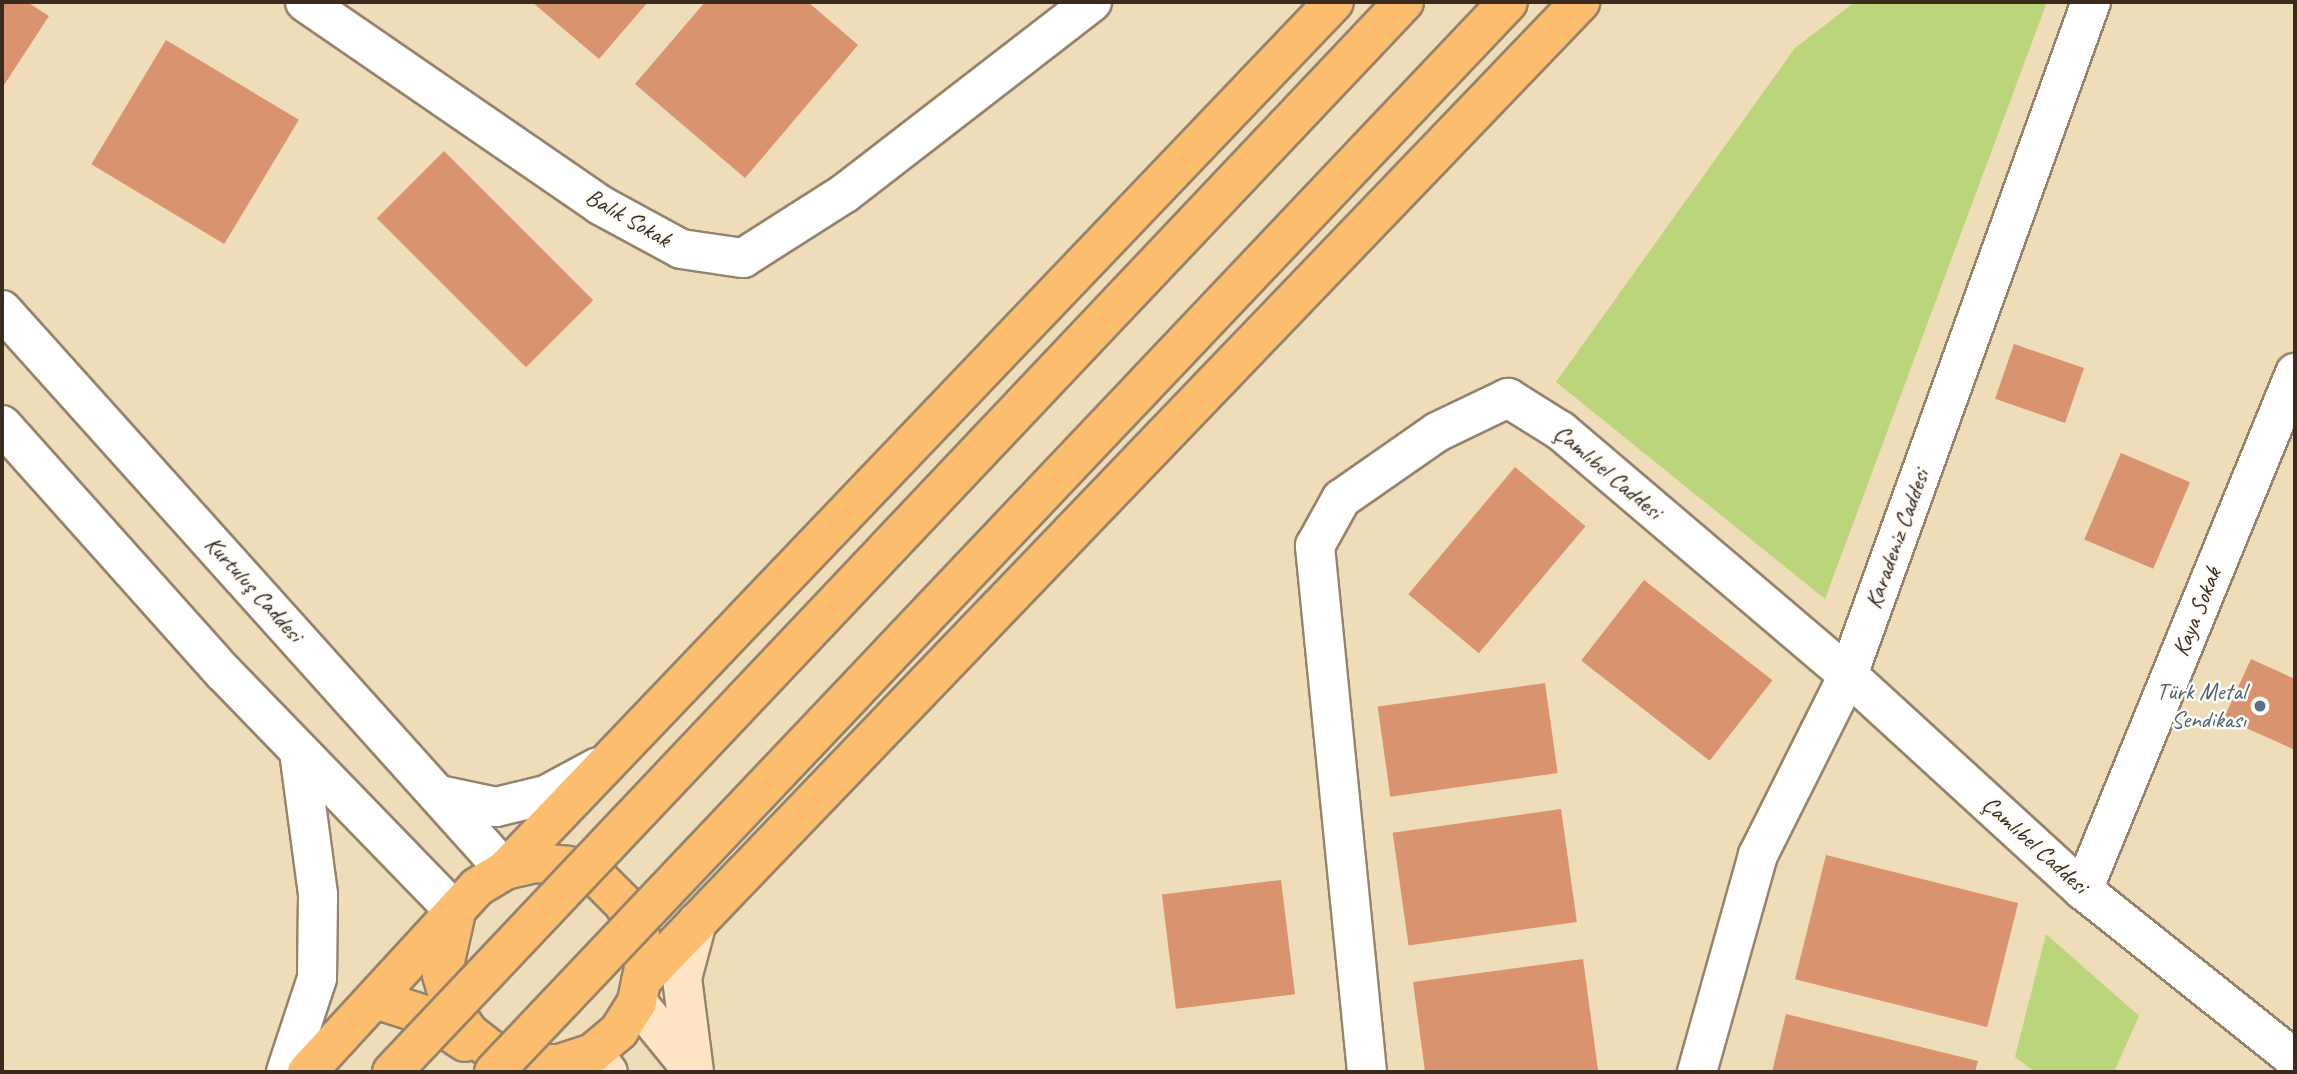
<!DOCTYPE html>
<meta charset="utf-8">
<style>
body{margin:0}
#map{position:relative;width:2297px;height:1074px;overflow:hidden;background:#efdcb9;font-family:Caveat,sans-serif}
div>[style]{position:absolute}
.green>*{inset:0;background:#bbd57b}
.building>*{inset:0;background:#d9936e;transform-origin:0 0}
.roads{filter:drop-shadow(2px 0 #95836c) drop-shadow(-2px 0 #95836c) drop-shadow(0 2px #95836c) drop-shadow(0 -2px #95836c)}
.minor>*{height:38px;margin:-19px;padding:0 19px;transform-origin:19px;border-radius:19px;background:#fff}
.tertiary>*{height:38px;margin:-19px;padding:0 19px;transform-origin:19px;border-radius:19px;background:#fff}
.secondary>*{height:38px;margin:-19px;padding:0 19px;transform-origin:19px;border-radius:19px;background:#fee5c5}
.trunk>*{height:38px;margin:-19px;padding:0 19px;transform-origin:19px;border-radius:19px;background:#fcbd6f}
.bridges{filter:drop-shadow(2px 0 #95836c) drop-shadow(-2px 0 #95836c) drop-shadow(0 2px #95836c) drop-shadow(0 -2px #95836c)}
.trunk-bridge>*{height:38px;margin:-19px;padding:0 19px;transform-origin:19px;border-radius:19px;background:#fcbd6f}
.dots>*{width:19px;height:19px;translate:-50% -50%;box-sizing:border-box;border:4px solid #fdfcf7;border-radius:50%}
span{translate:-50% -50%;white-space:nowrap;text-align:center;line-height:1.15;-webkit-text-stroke:5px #fdfcf7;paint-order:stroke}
.street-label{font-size:24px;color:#3b2a1e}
.service-label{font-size:24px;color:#4e5e75}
.right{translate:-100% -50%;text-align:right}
.frame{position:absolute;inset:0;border:4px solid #3b2a1e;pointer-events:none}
</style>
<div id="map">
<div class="green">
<i style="clip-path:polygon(1855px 2px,2047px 2px,1825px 599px,1556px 382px,1795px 48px)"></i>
<i style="clip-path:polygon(2046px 934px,2139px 1016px,2114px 1072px,2035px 1072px,2015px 1057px)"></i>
</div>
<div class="building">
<i style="clip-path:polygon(2px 2px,27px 2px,49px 16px,2px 88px)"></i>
<i style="clip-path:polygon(532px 2px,648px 2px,599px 59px)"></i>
<i style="clip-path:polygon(705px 2px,808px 2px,858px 45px,745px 178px,635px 84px)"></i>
<i style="left:166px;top:40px;width:155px;height:145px;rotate:31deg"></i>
<i style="left:444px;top:151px;width:211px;height:95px;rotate:45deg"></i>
<i style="left:2014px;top:344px;width:74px;height:58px;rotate:19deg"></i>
<i style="left:2121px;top:453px;width:75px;height:94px;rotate:23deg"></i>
<i style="left:1515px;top:467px;width:92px;height:166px;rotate:40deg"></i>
<i style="left:1644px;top:580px;width:163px;height:102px;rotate:38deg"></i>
<i style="clip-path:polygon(2251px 659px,2295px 679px,2295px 750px,2224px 718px)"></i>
<i style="left:1545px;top:683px;width:91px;height:169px;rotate:82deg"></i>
<i style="left:1561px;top:809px;width:114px;height:170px;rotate:82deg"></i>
<i style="left:1826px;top:855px;width:198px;height:128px;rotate:14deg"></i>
<i style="left:1281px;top:880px;width:115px;height:120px;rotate:83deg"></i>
<i style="clip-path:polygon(1583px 959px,1598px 1070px,1425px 1072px,1413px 982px)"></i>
<i style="clip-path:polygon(1786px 1014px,1978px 1061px,1975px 1072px,1772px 1072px)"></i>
</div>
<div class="roads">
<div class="minor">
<i style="left:305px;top:2px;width:358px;rotate:34.5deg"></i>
<i style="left:600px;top:205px;width:92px;rotate:28.5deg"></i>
<i style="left:681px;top:249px;width:63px;rotate:8.3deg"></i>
<i style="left:743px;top:258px;width:121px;rotate:-32.5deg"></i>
<i style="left:845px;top:193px;width:312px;rotate:-37.7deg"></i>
<i style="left:2083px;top:890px;width:559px;rotate:-67.7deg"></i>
<i style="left:1697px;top:1072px;width:225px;rotate:-74.3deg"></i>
<i style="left:1758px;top:855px;width:201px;rotate:-63.4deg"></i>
<i style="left:1848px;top:675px;width:716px;rotate:-70.15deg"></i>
</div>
<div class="tertiary">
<i style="left:2px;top:310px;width:753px;rotate:48.07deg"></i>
<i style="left:2px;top:425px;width:333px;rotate:48.2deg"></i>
<i style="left:224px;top:673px;width:333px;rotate:45.9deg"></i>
<i style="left:440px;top:795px;width:57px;rotate:12.1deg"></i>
<i style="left:496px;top:807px;width:51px;rotate:-13.5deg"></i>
<i style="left:546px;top:795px;width:59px;rotate:-28.3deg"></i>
<i style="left:286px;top:1072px;width:99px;rotate:-71.7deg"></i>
<i style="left:317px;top:978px;width:84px;rotate:-89.3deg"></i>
<i style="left:318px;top:894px;width:143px;rotate:-97.6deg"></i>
<i style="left:1367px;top:1072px;width:529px;rotate:-95.65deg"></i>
<i style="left:1315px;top:546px;width:54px;rotate:-61deg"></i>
<i style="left:1341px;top:499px;width:117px;rotate:-34.9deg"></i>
<i style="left:1437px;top:432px;width:79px;rotate:-25.6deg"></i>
<i style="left:1508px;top:398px;width:62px;rotate:31.9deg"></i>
<i style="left:1561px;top:431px;width:377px;rotate:40.4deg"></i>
<i style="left:1848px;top:675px;width:319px;rotate:42.5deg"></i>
<i style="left:2083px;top:890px;width:271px;rotate:38.6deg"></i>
</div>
<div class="secondary">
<i style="left:637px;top:1002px;width:89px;rotate:50.9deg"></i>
<i style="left:593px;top:1053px;width:24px;rotate:52deg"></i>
<i style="left:694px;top:1072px;width:95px;rotate:-97.3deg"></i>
<i style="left:682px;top:978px;width:58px;rotate:-75deg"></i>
</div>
<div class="trunk">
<i style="left:505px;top:870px;width:1200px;rotate:-46.32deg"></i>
<i style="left:641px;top:981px;width:1357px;rotate:-46.19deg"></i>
<i style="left:375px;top:999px;width:52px;rotate:17.7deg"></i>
<i style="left:425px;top:1015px;width:48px;rotate:34deg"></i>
<i style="left:307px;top:1072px;width:251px;rotate:-47.4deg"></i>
<i style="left:477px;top:887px;width:33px;rotate:-31deg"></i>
<i style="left:505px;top:870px;width:32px;rotate:-13deg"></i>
<i style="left:536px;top:863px;width:32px;rotate:5deg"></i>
<i style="left:568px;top:866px;width:35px;rotate:24deg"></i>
<i style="left:600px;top:880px;width:34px;rotate:45deg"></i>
<i style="left:624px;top:904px;width:35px;rotate:63deg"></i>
<i style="left:640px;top:935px;width:33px;rotate:83deg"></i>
<i style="left:644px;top:968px;width:35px;rotate:102deg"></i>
<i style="left:637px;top:1002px;width:34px;rotate:122deg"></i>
<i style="left:619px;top:1031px;width:34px;rotate:140deg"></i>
<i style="left:593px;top:1053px;width:35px;rotate:162deg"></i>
<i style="left:560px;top:1064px;width:33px;rotate:180deg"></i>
<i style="left:527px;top:1064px;width:34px;rotate:-161deg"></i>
<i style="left:495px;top:1053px;width:33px;rotate:-142deg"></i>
<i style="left:469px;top:1033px;width:32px;rotate:-124deg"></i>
<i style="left:451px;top:1006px;width:32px;rotate:-106deg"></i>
<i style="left:442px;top:975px;width:65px;rotate:-77.5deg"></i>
</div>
</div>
<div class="bridges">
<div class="trunk-bridge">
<i style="left:392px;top:1072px;width:1473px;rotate:-46.6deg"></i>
<i style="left:494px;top:1072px;width:1474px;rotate:-46.54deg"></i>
</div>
</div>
<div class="dots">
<i style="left:2260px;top:706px;background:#5c6f8a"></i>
</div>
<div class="street-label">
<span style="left:628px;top:218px;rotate:30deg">Balık Sokak</span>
<span style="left:1608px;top:472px;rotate:40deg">Çamlıbel Caddesi</span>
<span style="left:1897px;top:539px;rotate:-70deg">Karadeniz Caddesi</span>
<span style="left:254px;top:589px;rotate:48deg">Kurtuluş Caddesi</span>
<span style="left:2197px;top:612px;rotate:-68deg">Kaya Sokak</span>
<span style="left:2035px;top:845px;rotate:42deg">Çamlıbel Caddesi</span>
</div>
<div class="service-label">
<span class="right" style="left:2246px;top:706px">Türk Metal<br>Sendikası</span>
</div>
<div class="frame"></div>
</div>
